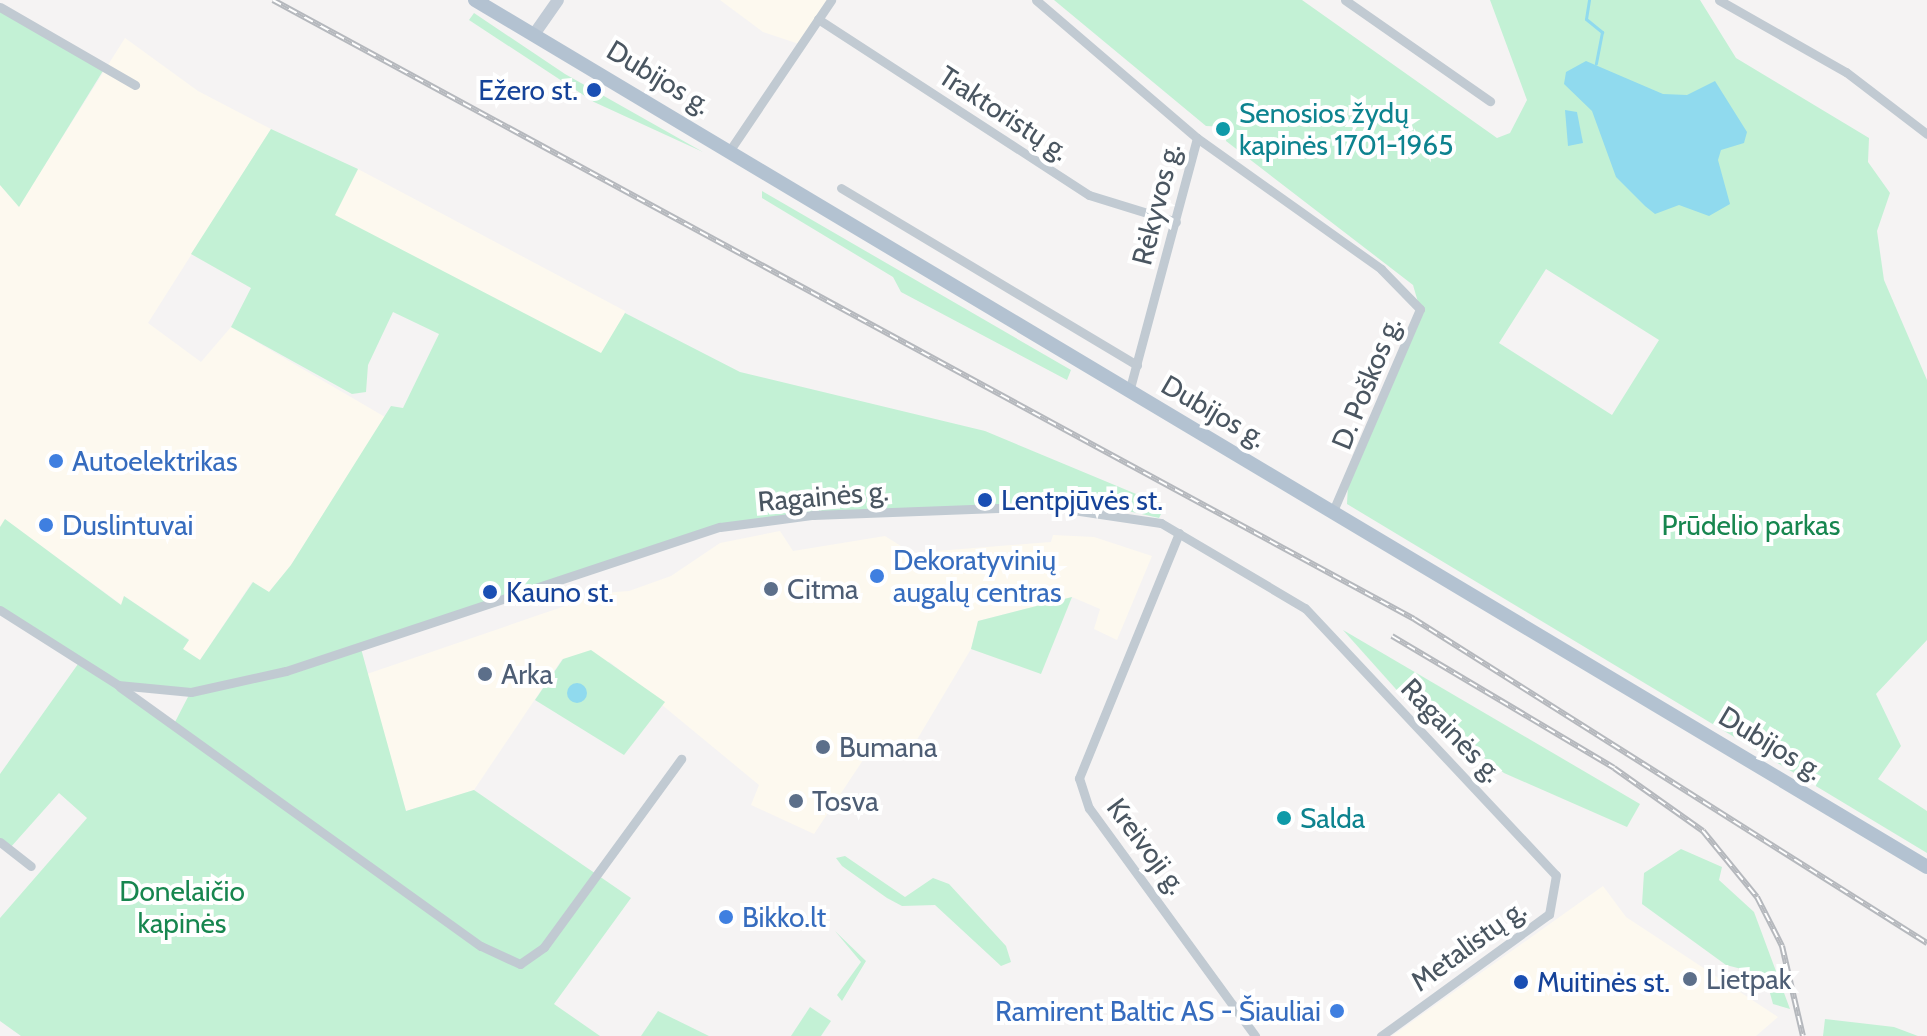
<!DOCTYPE html>
<meta charset="utf-8">
<style>
body{margin:0}
#map{position:relative;width:1927px;height:1036px;overflow:hidden;background:#f5f3f3;font-family:Cabin,sans-serif}
div>[style]{position:absolute}
.commercial>*{inset:0;background:#fdf9ef;transform-origin:0 0}
.green>*{inset:0;background:#c3f1d5}
.water>*{inset:0;background:#90daee}
.round{border-radius:50%}
.stream>*{height:3px;margin:-1.5px;padding:0 1.5px;transform-origin:1.5px;border-radius:1.5px;background:#90daee}
.minor>*{height:9px;margin:-4.5px;padding:0 4.5px;transform-origin:4.5px;border-radius:4.5px;background:#c1cad2}
.secondary>*{height:12px;margin:-6px;padding:0 6px;transform-origin:6px;border-radius:6px;background:#c1cbd6}
.primary>*{height:14px;margin:-7px;padding:0 7px;transform-origin:7px;border-radius:7px;background:#b3c2d1}
.rail>*{height:6px;margin-top:-3px;transform-origin:0;background:repeating-linear-gradient(90deg,#fff 0 9px,#b5b8bd 0 18px);box-sizing:border-box;border-block:2px solid #b5b8bd}
.dots>*{width:22px;height:22px;translate:-50% -50%;box-sizing:border-box;border:4px solid #fff;border-radius:50%}
span{translate:-50% -50%;white-space:nowrap;text-align:center;line-height:1.15;-webkit-text-stroke:8px #fff;paint-order:stroke}
.street-label{font-size:28px;color:#4a5661}
.transit-label{font-size:28px;color:#164399}
.right{translate:-100% -50%;text-align:right}
.left{translate:0 -50%;text-align:left}
.culture-label{font-size:28px;color:#0d838f}
.shop-label{font-size:28px;color:#366cbe}
.park-label{font-size:28px;color:#17864f}
.service-label{font-size:28px;color:#4e5e75}
</style>
<div id="map">
<div class="commercial">
<i style="clip-path:polygon(720px 0,831px 0,802px 45px,763px 32px)"></i>
<i style="clip-path:polygon(125px 38px,198px 91px,271px 129px,148px 323px,201px 362px,231px 327px,385px 417px,291px 565px,269px 592px,252px 582px,200px 660px,183px 649px,189px 639px,124px 596px,122px 605px,6px 520px,0 527px,0 185px,19px 206px)"></i>
<i style="left:358px;top:169px;width:303px;height:52px;rotate:28deg"></i>
<i style="clip-path:polygon(780px 531px,793px 551px,885px 536px,912px 553px,1051px 542px,1053px 535px,1094px 537px,1152px 556px,1117px 640px,1094px 629px,1100px 609px,1072px 597px,978px 621px,971px 649px,915px 743px,871px 748px,814px 834px,751px 805px,759px 785px,610px 662px,562px 659px,474px 790px,406px 811px,367px 674px,603px 593px,629px 591px,671px 576px,720px 543px)"></i>
<i style="clip-path:polygon(1603px 886px,1626px 917px,1778px 1017px,1756px 1036px,1392px 1036px)"></i>
</div>
<div class="green">
<i style="clip-path:polygon(evenodd,1054px 0,1302px 0,1497px 138px,1510px 133px,1527px 100px,1490px 0,1700px 0,1736px 58px,1869px 138px,1868px 162px,1890px 193px,1877px 231px,1884px 280px,1927px 380px,1927px 640px,1876px 694px,1901px 746px,1878px 779px,1927px 811px,1927px 853px,1347px 504px,1348px 484px,1420px 309px,1413px 285px,1226px 141px,1227px 127px,1206px 126px,1054px 0,1546px 269px,1659px 340px,1612px 415px,1499px 343px,1546px 269px)"></i>
<i style="clip-path:polygon(0 7px,106px 66px,19px 207px,0 185px)"></i>
<i style="clip-path:polygon(474px 13px,565px 74px,703px 152px,594px 102px,469px 20px)"></i>
<i style="clip-path:polygon(evenodd,271px 129px,358px 169px,335px 215px,601px 353px,625px 313px,740px 372px,985px 431px,1165px 506px,1159px 518px,1097px 504px,813px 515px,720px 527px,360px 645px,406px 811px,474px 790px,631px 898px,554px 1004px,600px 1036px,21px 1036px,0 1021px,0 918px,87px 818px,59px 793px,10px 848px,0 842px,0 774px,78px 664px,0 610px,0 527px,5px 519px,121px 605px,124px 596px,189px 640px,183px 649px,200px 660px,253px 582px,269px 592px,291px 565px,391px 406px,403px 408px,439px 334px,393px 312px,368px 365px,366px 392px,352px 394px,231px 327px,251px 288px,191px 254px,271px 129px,120px 685px,190px 693px,174px 724px,120px 685px)"></i>
<i style="clip-path:polygon(762px 191px,1071px 370px,1067px 380px,901px 292px,893px 277px,762px 198px)"></i>
<i style="clip-path:polygon(1072px 597px,1041px 674px,971px 649px,978px 621px)"></i>
<i style="clip-path:polygon(1343px 630px,1640px 804px,1627px 827px,1504px 773px,1403px 697px)"></i>
<i style="clip-path:polygon(591px 650px,665px 702px,624px 755px,535px 700px,563px 659px)"></i>
<i style="clip-path:polygon(1681px 849px,1722px 867px,1719px 880px,1754px 912px,1790px 1009px,1773px 1004px,1765px 975px,1726px 965px,1642px 904px,1644px 873px)"></i>
<i style="clip-path:polygon(845px 856px,905px 897px,933px 878px,949px 884px,1006px 946px,1011px 962px,1001px 966px,935px 905px,902px 906px,887px 898px,842px 866px,836px 858px)"></i>
<i style="clip-path:polygon(835px 931px,866px 961px,842px 1001px,837px 995px,861px 962px)"></i>
<i style="clip-path:polygon(810px 1007px,831px 1021px,821px 1036px,791px 1036px)"></i>
<i style="clip-path:polygon(658px 1011px,709px 1036px,641px 1036px)"></i>
<i style="clip-path:polygon(1825px 1019px,1894px 1027px,1918px 1036px,1823px 1036px)"></i>
</div>
<div class="water">
<i style="clip-path:polygon(1586px 61px,1663px 94px,1687px 95px,1715px 81px,1747px 132px,1744px 143px,1721px 150px,1718px 160px,1730px 204px,1709px 216px,1679px 205px,1655px 214px,1645px 206px,1616px 177px,1592px 111px,1564px 84px,1566px 72px)"></i>
<i style="clip-path:polygon(1565px 110px,1577px 112px,1583px 143px,1568px 146px)"></i>
<i class="round" style="left:567px;top:683px;width:20px;height:20px"></i>
</div>
<div class="stream">
<i style="left:1589px;top:0;width:19px;rotate:99deg"></i>
<i style="left:1586px;top:19px;width:21px;rotate:39deg"></i>
<i style="left:1602px;top:32px;width:32px;rotate:101deg"></i>
</div>
<div class="minor">
<i style="left:1036px;top:0;width:212px;rotate:40.6deg"></i>
<i style="left:1197px;top:138px;width:262px;rotate:105deg"></i>
<i style="left:1345px;top:0;width:177px;rotate:34.9deg"></i>
<i style="left:1719px;top:0;width:146px;rotate:29.6deg"></i>
<i style="left:1846px;top:72px;width:102px;rotate:37.4deg"></i>
<i style="left:0;top:7px;width:156px;rotate:30deg"></i>
<i style="left:818px;top:19px;width:323px;rotate:33deg"></i>
<i style="left:1089px;top:195px;width:91px;rotate:17.2deg"></i>
<i style="left:1197px;top:138px;width:226px;rotate:35.4deg"></i>
<i style="left:1381px;top:269px;width:56px;rotate:45.7deg"></i>
<i style="left:1420px;top:309px;width:220px;rotate:113.3deg"></i>
<i style="left:730px;top:150px;width:181px;rotate:-56deg"></i>
<i style="left:841px;top:188px;width:345px;rotate:30.9deg"></i>
<i style="left:1179px;top:533px;width:265px;rotate:112.2deg"></i>
<i style="left:1079px;top:778px;width:32px;rotate:72deg"></i>
<i style="left:1089px;top:808px;width:282px;rotate:53.9deg"></i>
<i style="left:0;top:610px;width:140px;rotate:32.4deg"></i>
<i style="left:118px;top:685px;width:73px;rotate:5.5deg"></i>
<i style="left:191px;top:692px;width:97px;rotate:-12.5deg"></i>
<i style="left:286px;top:671px;width:457px;rotate:-18.4deg"></i>
<i style="left:720px;top:527px;width:94px;rotate:-7.4deg"></i>
<i style="left:813px;top:515px;width:233px;rotate:-2.2deg"></i>
<i style="left:1046px;top:506px;width:116px;rotate:8.4deg"></i>
<i style="left:1161px;top:523px;width:167px;rotate:30.6deg"></i>
<i style="left:1305px;top:608px;width:366px;rotate:46.8deg"></i>
<i style="left:1556px;top:875px;width:40px;rotate:100deg"></i>
<i style="left:1549px;top:914px;width:208px;rotate:144deg"></i>
<i style="left:120px;top:687px;width:444px;rotate:35.7deg"></i>
<i style="left:481px;top:946px;width:43px;rotate:24.8deg"></i>
<i style="left:520px;top:964px;width:29px;rotate:-35deg"></i>
<i style="left:544px;top:947px;width:233px;rotate:-53.9deg"></i>
<i style="left:0;top:842px;width:39px;rotate:38deg"></i>
</div>
<div class="secondary">
<i style="left:535px;top:33px;width:40px;rotate:-55.1deg"></i>
</div>
<div class="primary">
<i style="left:475px;top:0;width:1691px;rotate:30.84deg"></i>
</div>
<div class="rail">
<i style="left:273px;top:0;width:1298px;rotate:28.48deg"></i>
<i style="left:1414px;top:619px;width:607px;rotate:32.28deg"></i>
<i style="left:1392px;top:636px;width:258px;rotate:30.7deg"></i>
<i style="left:1614px;top:768px;width:109px;rotate:35.3deg"></i>
<i style="left:1703px;top:831px;width:85px;rotate:50.7deg"></i>
<i style="left:1757px;top:897px;width:55px;rotate:63deg"></i>
<i style="left:1782px;top:946px;width:92px;rotate:76.9deg"></i>
</div>
<div class="dots">
<i style="left:594px;top:90px;background:#1a4fb4"></i>
<i style="left:1223px;top:129px;background:#0f9aa8"></i>
<i style="left:56px;top:461px;background:#3f7fe0"></i>
<i style="left:985px;top:500px;background:#1a4fb4"></i>
<i style="left:46px;top:525px;background:#3f7fe0"></i>
<i style="left:877px;top:576px;background:#3f7fe0"></i>
<i style="left:771px;top:589px;background:#5c6f8a"></i>
<i style="left:490px;top:592px;background:#1a4fb4"></i>
<i style="left:485px;top:674px;background:#5c6f8a"></i>
<i style="left:823px;top:747px;background:#5c6f8a"></i>
<i style="left:796px;top:801px;background:#5c6f8a"></i>
<i style="left:1284px;top:818px;background:#0f9aa8"></i>
<i style="left:726px;top:917px;background:#3f7fe0"></i>
<i style="left:1690px;top:979px;background:#5c6f8a"></i>
<i style="left:1521px;top:982px;background:#1a4fb4"></i>
<i style="left:1337px;top:1011px;background:#3f7fe0"></i>
</div>
<div class="street-label">
<span style="left:659px;top:77px;rotate:31deg">Dubijos g.</span>
<span style="left:1004px;top:113px;rotate:33deg">Traktoristų g.</span>
<span style="left:1156px;top:204px;rotate:-76deg">Rėkyvos g.</span>
<span style="left:1366px;top:383px;rotate:-68deg">D. Poškos g.</span>
<span style="left:1214px;top:411px;rotate:30deg">Dubijos g.</span>
<span style="left:823px;top:496px;rotate:-5deg">Ragainės g.</span>
<span style="left:1452px;top:730px;rotate:46deg">Ragainės g.</span>
<span style="left:1771px;top:743px;rotate:31deg">Dubijos g.</span>
<span style="left:1147px;top:846px;rotate:53deg">Kreivoji g.</span>
<span style="left:1468px;top:945px;rotate:-36deg">Metalistų g.</span>
</div>
<div class="transit-label">
<span class="right" style="left:578px;top:90px">Ežero st.</span>
<span class="left" style="left:1001px;top:500px">Lentpjūvės st.</span>
<span class="left" style="left:506px;top:592px">Kauno st.</span>
<span class="left" style="left:1537px;top:982px">Muitinės st.</span>
</div>
<div class="culture-label">
<span class="left" style="left:1239px;top:129px">Senosios žydų<br>kapinės 1701-1965</span>
<span class="left" style="left:1300px;top:818px">Salda</span>
</div>
<div class="shop-label">
<span class="left" style="left:72px;top:461px">Autoelektrikas</span>
<span class="left" style="left:62px;top:525px">Duslintuvai</span>
<span class="left" style="left:893px;top:576px">Dekoratyvinių<br>augalų centras</span>
<span class="left" style="left:742px;top:917px">Bikko.lt</span>
<span class="right" style="left:1321px;top:1011px">Ramirent Baltic AS - Šiauliai</span>
</div>
<div class="park-label">
<span style="left:1751px;top:525px">Prūdelio parkas</span>
<span style="left:182px;top:907px">Donelaičio<br>kapinės</span>
</div>
<div class="service-label">
<span class="left" style="left:787px;top:589px">Citma</span>
<span class="left" style="left:501px;top:674px">Arka</span>
<span class="left" style="left:839px;top:747px">Bumana</span>
<span class="left" style="left:812px;top:801px">Tosva</span>
<span class="left" style="left:1706px;top:979px">Lietpak</span>
</div>
</div>
